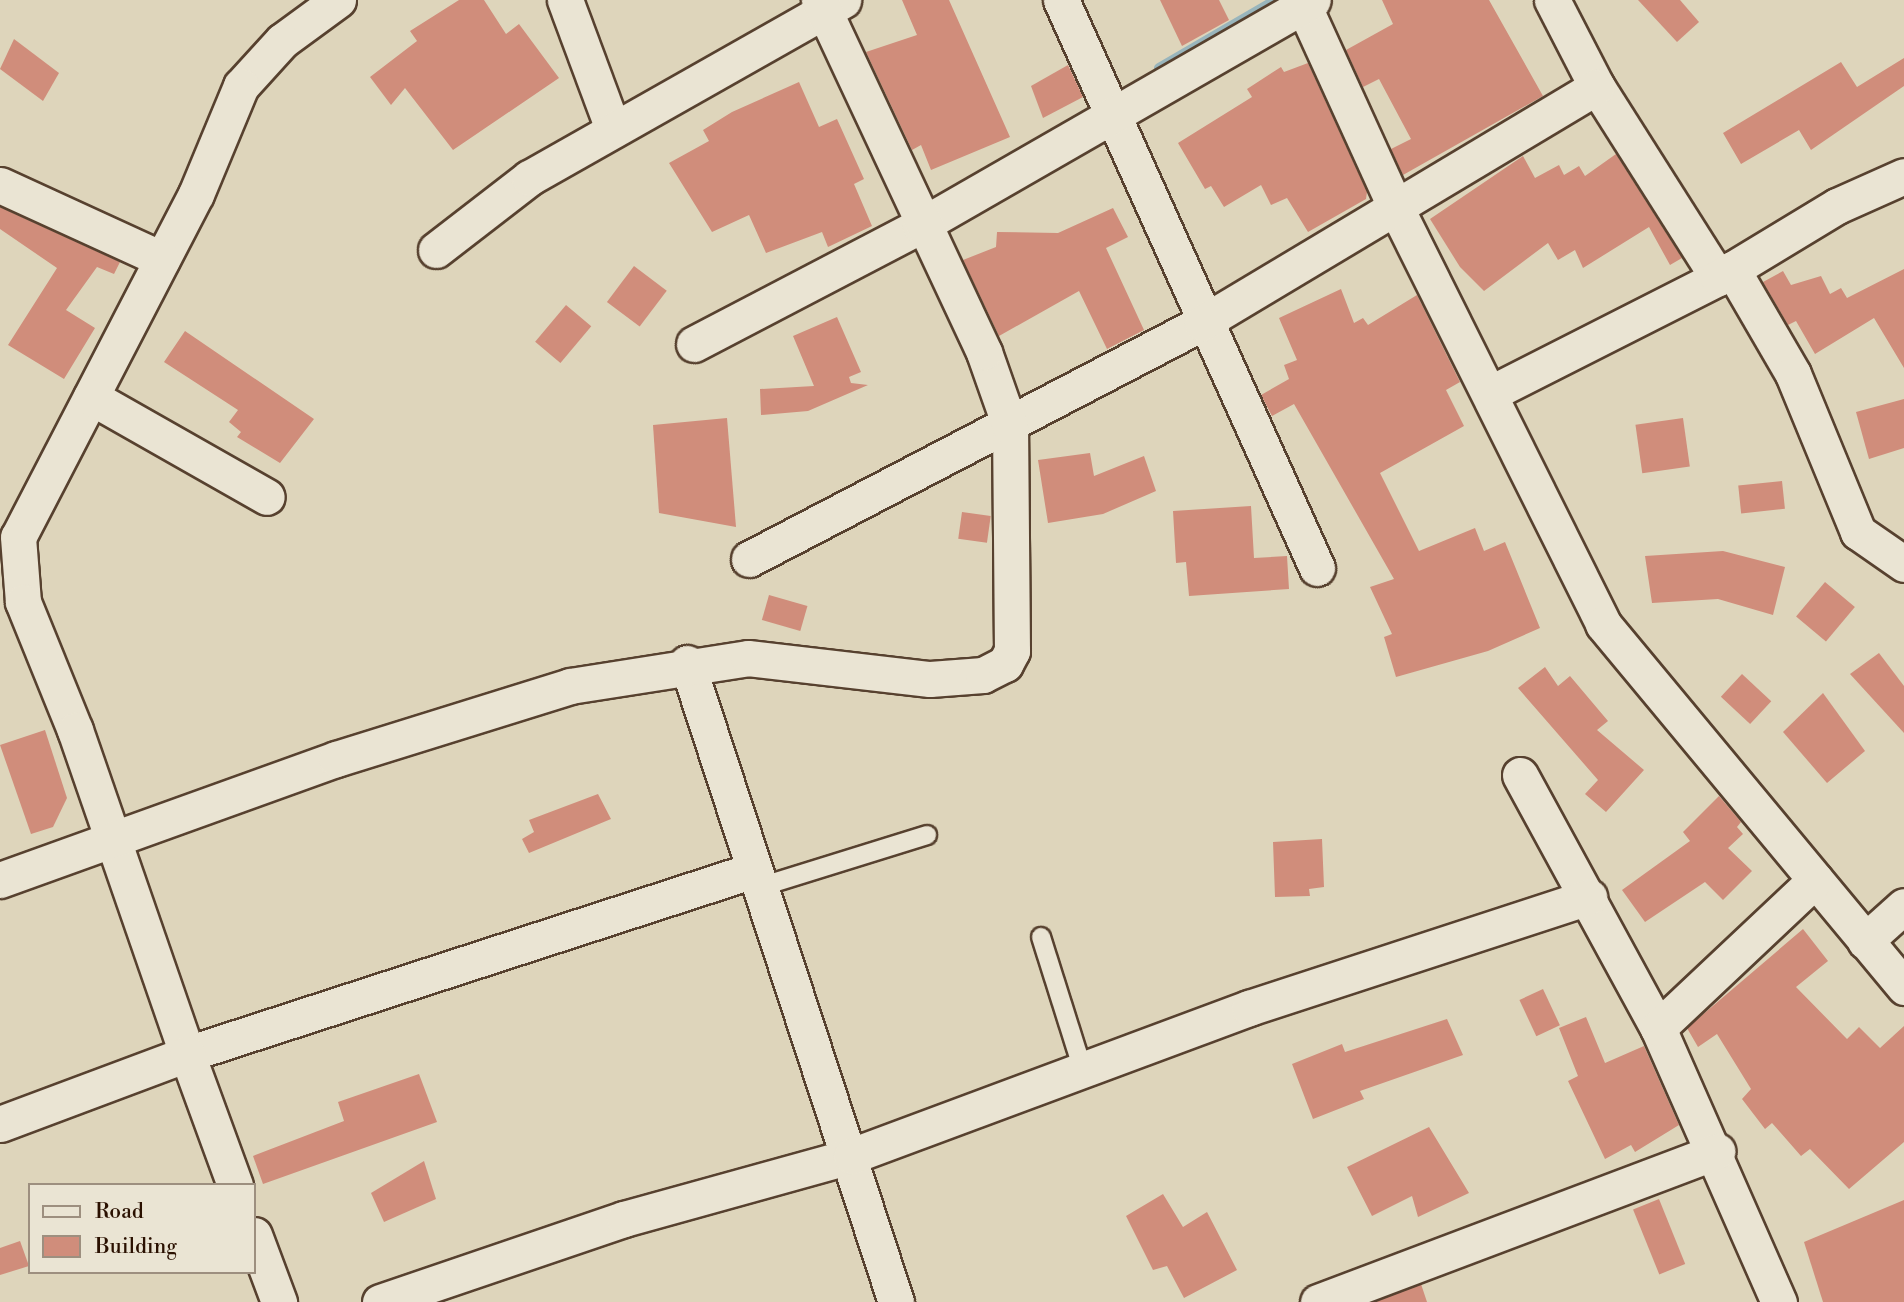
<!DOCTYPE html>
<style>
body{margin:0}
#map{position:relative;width:1904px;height:1302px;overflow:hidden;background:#ded5bb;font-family:"Libre Bodoni",serif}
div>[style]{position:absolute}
.stream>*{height:10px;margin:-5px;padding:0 5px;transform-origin:5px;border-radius:5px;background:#99b5bc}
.building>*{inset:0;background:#d08d7b;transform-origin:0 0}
.roads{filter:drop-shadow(2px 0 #57412f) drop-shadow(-2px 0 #57412f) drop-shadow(0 2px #57412f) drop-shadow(0 -2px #57412f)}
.lane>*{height:18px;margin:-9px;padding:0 9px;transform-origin:9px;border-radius:9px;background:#eae4d3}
.street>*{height:35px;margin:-17.5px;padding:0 17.5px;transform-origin:17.5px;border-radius:17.5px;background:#eae4d3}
span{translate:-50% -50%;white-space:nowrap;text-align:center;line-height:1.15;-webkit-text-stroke:5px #eae4d3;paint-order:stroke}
.legend{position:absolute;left:28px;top:1183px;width:228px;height:91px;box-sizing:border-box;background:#eae4d3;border:2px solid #9d8f7f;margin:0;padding:9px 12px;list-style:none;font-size:21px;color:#2a1000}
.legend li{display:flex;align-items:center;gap:14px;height:35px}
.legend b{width:35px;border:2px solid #9d8f7f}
</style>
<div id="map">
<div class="stream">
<i style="left:1159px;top:68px;width:135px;rotate:-30.2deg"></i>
</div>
<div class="building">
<i style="clip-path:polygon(459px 0,484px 0,506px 34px,519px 24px,559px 78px,453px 150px,405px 88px,391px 105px,370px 77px,417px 41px,410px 31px)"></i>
<i style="clip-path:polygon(902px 0,949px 0,1010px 137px,931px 170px,921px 145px,912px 150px,866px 52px,917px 35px)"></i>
<i style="clip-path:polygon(1160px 0,1219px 0,1229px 20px,1182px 46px)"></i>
<i style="clip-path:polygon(1382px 0,1489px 0,1543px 96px,1403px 175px,1391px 149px,1411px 139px,1379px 79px,1363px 87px,1346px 50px,1393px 24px)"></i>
<i style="clip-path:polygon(1638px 0,1680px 0,1699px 22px,1677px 42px)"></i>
<i style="clip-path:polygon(14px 39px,59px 73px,43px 101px,0 69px)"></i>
<i style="clip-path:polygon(1904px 58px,1904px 86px,1811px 150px,1799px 130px,1741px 164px,1723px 133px,1841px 62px,1857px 87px)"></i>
<i style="clip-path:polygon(1308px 63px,1367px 192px,1366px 199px,1308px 232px,1287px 198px,1271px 205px,1261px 185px,1224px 207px,1211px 186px,1205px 189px,1178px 143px,1252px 97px,1247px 89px,1281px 67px,1284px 72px)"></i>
<i style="clip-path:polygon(1068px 65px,1083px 97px,1043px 118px,1031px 86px)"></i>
<i style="clip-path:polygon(799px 82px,819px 127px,837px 119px,864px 179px,854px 184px,872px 226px,828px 247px,822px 232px,766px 253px,749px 215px,712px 232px,669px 163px,709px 141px,703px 130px,732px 112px)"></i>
<i style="clip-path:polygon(1616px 154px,1682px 258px,1670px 265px,1649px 227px,1583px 268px,1575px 250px,1558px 260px,1548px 243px,1484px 291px,1460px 267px,1430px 219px,1523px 156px,1535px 178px,1559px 165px,1564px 175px,1579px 166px,1585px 176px)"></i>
<i style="clip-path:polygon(0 207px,120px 262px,114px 274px,97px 267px,66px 310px,95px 328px,64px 379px,8px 345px,57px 268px,0 229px)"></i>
<i style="clip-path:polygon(1113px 208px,1128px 237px,1106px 248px,1144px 330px,1107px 349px,1079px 291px,999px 336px,963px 260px,996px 247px,997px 232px,1058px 233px)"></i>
<i style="left:634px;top:266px;width:41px;height:45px;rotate:37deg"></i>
<i style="clip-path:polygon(1904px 269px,1904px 368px,1874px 318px,1815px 354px,1796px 321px,1788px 325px,1763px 282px,1783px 271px,1791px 285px,1821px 276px,1830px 294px,1841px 288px,1847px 298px)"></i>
<i style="clip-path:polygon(1341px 289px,1354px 323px,1363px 318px,1368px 325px,1417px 295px,1460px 382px,1446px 390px,1464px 426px,1380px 473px,1419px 551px,1475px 528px,1484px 551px,1505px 542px,1540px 628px,1488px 651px,1396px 677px,1384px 637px,1392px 634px,1370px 587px,1394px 579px,1294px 404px,1272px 416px,1261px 395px,1289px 379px,1284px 365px,1297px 360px,1279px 318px)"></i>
<i style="left:566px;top:305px;width:33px;height:48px;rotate:40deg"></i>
<i style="clip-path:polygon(837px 317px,861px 372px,849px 377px,851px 383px,868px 385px,808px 411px,761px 415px,760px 389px,814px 386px,793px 336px)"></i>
<i style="clip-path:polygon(185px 331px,314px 419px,280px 463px,237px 437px,241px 432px,229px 422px,238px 410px,164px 362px)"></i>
<i style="clip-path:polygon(1904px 399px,1904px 448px,1869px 459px,1856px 412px)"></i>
<i style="clip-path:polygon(727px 418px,736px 527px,659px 513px,653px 425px)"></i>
<i style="left:1683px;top:418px;width:49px;height:48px;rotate:82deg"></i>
<i style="clip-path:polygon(1090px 453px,1094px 476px,1144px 456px,1156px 491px,1103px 514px,1048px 523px,1038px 460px)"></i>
<i style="left:1782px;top:481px;width:28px;height:44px;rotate:84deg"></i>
<i style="clip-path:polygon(1251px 506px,1254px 558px,1287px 556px,1289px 589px,1189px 596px,1186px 562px,1176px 563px,1173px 511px)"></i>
<i style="left:962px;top:512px;width:29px;height:27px;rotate:8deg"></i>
<i style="clip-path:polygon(1723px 551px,1785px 567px,1773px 615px,1718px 599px,1652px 603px,1645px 556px)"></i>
<i style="left:1825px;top:582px;width:39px;height:45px;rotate:40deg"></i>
<i style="left:769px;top:595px;width:40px;height:26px;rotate:16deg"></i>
<i style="clip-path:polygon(1879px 653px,1904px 686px,1904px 733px,1850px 674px)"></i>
<i style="clip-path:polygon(1545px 667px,1558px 686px,1570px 676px,1608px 721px,1597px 730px,1644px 770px,1606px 812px,1585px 794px,1598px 780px,1518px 688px)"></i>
<i style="left:1742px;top:674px;width:40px;height:31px;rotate:43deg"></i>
<i style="clip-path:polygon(1823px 693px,1865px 751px,1827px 783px,1783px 732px)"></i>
<i style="clip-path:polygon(45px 730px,67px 798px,53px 827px,31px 834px,0 745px)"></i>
<i style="clip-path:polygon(598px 794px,611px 819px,529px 853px,522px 839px,534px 832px,529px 820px)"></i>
<i style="clip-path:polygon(1719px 796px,1741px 822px,1737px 827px,1743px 834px,1728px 848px,1752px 871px,1723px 900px,1705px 882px,1645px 922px,1622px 890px,1690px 841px,1683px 832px)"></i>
<i style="clip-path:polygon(1322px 839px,1324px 887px,1309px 889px,1310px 896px,1275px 897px,1273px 842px)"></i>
<i style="clip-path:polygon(1803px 929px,1828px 961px,1796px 987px,1847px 1039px,1859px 1027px,1880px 1048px,1904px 1026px,1904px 1142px,1849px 1189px,1810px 1149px,1801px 1156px,1772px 1123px,1765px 1129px,1742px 1099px,1751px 1089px,1717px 1034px,1698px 1047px,1687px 1028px)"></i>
<i style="left:1543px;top:989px;width:40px;height:26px;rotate:65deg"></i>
<i style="clip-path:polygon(1586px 1017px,1605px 1063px,1644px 1046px,1679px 1125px,1635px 1152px,1631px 1145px,1605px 1159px,1568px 1081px,1578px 1076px,1559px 1028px)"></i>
<i style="clip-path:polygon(1447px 1019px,1463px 1055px,1360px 1091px,1364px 1099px,1313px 1119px,1292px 1064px,1342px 1044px,1345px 1052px)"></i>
<i style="clip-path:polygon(419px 1074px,437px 1122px,263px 1184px,253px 1156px,344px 1121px,338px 1102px)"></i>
<i style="clip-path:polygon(1429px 1127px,1469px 1193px,1418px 1217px,1412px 1196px,1372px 1216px,1347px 1167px)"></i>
<i style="clip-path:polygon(424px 1161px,436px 1199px,384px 1222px,371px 1193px)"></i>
<i style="clip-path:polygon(1163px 1194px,1183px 1227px,1207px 1212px,1237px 1270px,1184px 1298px,1167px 1266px,1153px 1270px,1126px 1216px)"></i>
<i style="left:1659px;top:1199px;width:70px;height:28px;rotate:68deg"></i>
<i style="clip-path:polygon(1904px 1200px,1904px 1302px,1823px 1302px,1804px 1242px)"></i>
<i style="clip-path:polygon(20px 1241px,29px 1266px,0 1275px,0 1248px)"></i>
<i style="clip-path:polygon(1421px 1284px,1427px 1302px,1375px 1302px)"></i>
</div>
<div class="roads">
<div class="lane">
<i style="left:760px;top:887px;width:175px;rotate:-17.3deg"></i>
<i style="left:1041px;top:937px;width:139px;rotate:72.5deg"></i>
</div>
<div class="street">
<i style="left:338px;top:0;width:69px;rotate:143.8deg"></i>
<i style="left:282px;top:41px;width:61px;rotate:132.3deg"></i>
<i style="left:241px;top:86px;width:117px;rotate:112.6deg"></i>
<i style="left:196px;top:194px;width:386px;rotate:117.4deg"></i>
<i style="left:18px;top:537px;width:65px;rotate:85.6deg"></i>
<i style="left:23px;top:602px;width:138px;rotate:67.9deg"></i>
<i style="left:75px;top:730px;width:343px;rotate:70.9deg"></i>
<i style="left:187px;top:1054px;width:596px;rotate:-17.98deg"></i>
<i style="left:565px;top:0;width:138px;rotate:69.6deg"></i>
<i style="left:1061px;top:0;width:623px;rotate:65.74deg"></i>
<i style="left:1301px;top:0;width:229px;rotate:65.5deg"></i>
<i style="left:1396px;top:208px;width:465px;rotate:63.5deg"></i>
<i style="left:1603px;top:624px;width:472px;rotate:50.3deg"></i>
<i style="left:1552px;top:0;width:98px;rotate:62.7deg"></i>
<i style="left:1597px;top:87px;width:226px;rotate:57.6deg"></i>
<i style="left:0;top:185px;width:178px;rotate:24.6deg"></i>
<i style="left:436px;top:250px;width:118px;rotate:-37.7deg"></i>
<i style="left:529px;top:178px;width:361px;rotate:-29.5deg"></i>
<i style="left:1732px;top:269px;width:121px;rotate:59.8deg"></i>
<i style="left:1793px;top:374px;width:171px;rotate:67.6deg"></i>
<i style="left:1858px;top:532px;width:56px;rotate:34.8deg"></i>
<i style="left:694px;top:344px;width:255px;rotate:-27.6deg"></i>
<i style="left:920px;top:226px;width:453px;rotate:-29.9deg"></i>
<i style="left:1491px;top:393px;width:254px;rotate:-26.9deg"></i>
<i style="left:1718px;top:278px;width:139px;rotate:-31.2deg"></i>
<i style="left:1837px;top:206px;width:73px;rotate:-24.1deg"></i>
<i style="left:91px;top:397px;width:202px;rotate:29.6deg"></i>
<i style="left:749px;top:559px;width:511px;rotate:-27.52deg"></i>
<i style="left:1202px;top:323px;width:460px;rotate:-30.9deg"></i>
<i style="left:687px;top:663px;width:672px;rotate:71.89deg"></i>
<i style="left:1520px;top:775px;width:288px;rotate:61.4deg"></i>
<i style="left:1658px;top:1028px;width:300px;rotate:66.2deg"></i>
<i style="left:0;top:880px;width:357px;rotate:-19.8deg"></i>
<i style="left:336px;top:759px;width:245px;rotate:-17.3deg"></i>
<i style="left:570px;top:686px;width:180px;rotate:-8.9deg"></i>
<i style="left:748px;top:658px;width:183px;rotate:6.6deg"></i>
<i style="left:930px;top:679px;width:53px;rotate:-4.3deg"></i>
<i style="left:983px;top:675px;width:25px;rotate:-27deg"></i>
<i style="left:1005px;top:664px;width:15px;rotate:-62deg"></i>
<i style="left:1012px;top:651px;width:225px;rotate:-90.5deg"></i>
<i style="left:1010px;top:426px;width:78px;rotate:-109.4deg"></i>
<i style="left:984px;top:352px;width:389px;rotate:-115.1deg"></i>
<i style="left:1865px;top:941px;width:52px;rotate:-41.9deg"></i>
<i style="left:1658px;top:1028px;width:216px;rotate:-43.3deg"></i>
<i style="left:0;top:1124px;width:200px;rotate:-20.5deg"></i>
<i style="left:187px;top:1054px;width:140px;rotate:69.9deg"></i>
<i style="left:254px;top:1235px;width:72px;rotate:69.5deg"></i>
<i style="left:380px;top:1302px;width:258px;rotate:-18.8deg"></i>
<i style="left:624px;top:1219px;width:236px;rotate:-15.5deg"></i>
<i style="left:851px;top:1156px;width:425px;rotate:-20.4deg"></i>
<i style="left:1249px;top:1008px;width:358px;rotate:-18.1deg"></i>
<i style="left:1318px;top:1302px;width:427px;rotate:-20.7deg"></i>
</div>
</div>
<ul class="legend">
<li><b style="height:9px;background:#eae4d3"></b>Road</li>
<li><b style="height:19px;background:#d08d7b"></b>Building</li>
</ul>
</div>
